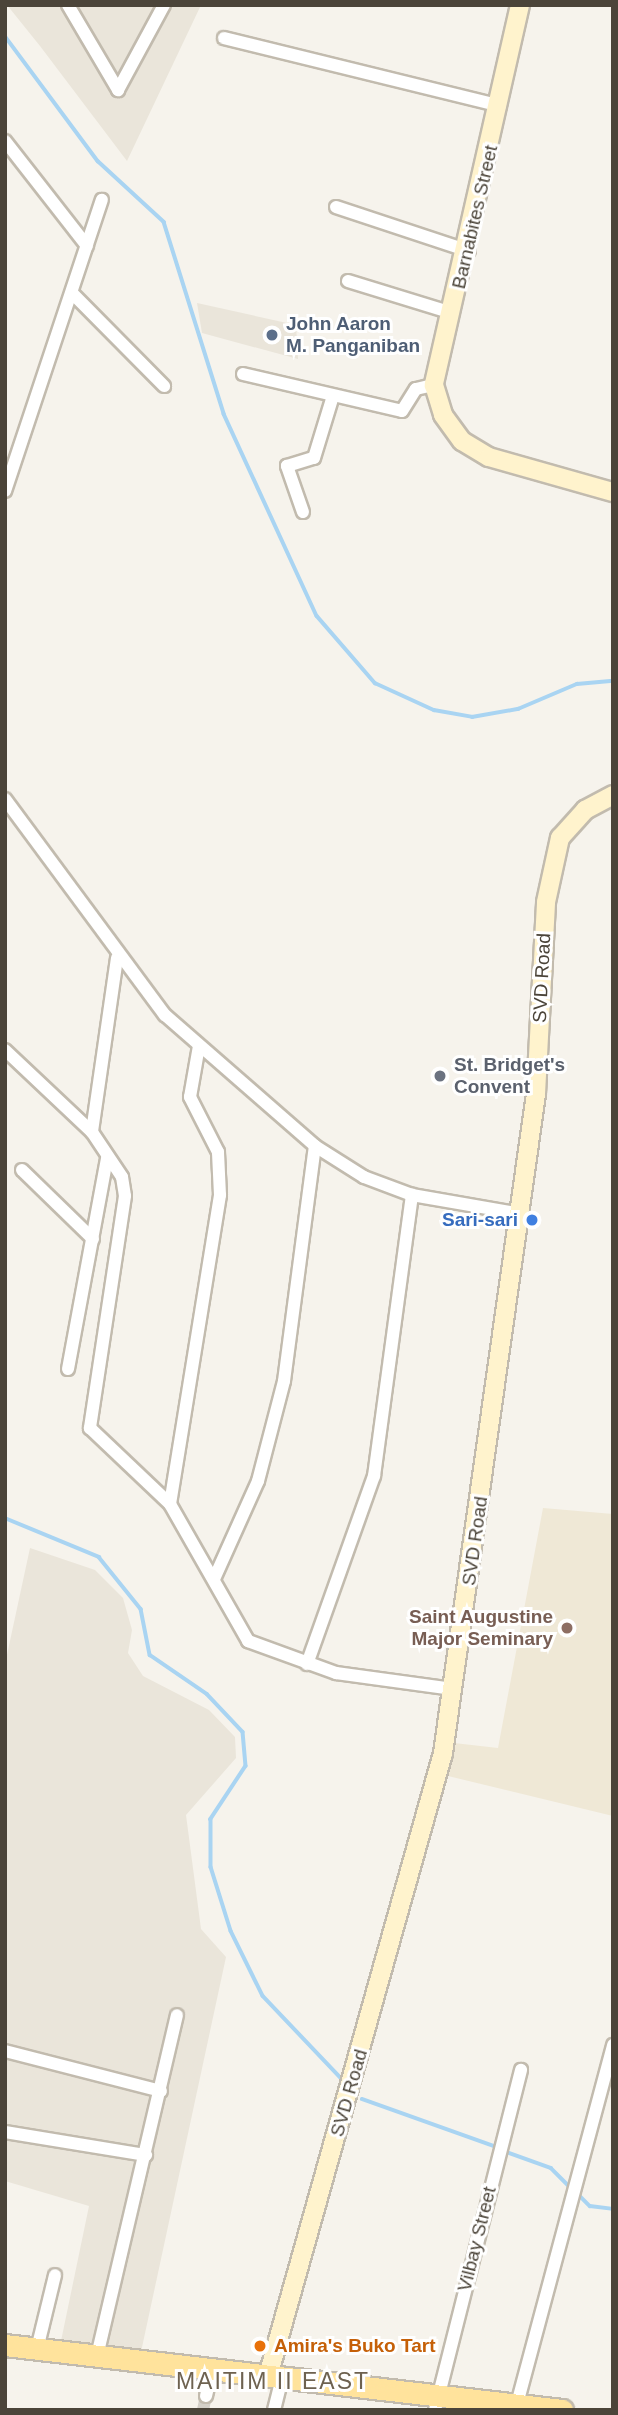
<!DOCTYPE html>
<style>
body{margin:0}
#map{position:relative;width:618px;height:2415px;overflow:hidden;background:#f6f3ec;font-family:Arial,sans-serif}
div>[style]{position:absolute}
.residential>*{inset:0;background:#eae5da}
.education>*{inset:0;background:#efe8d6}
.stream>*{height:3.5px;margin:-1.75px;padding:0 1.75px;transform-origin:1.75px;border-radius:1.75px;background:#a9d4f2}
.street-tunnel>*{height:12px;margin-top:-6px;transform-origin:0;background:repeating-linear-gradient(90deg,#d4d0c8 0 12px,transparent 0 18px)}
.roads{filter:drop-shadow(2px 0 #c2bbae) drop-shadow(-2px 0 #c2bbae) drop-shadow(0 2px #c2bbae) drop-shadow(0 -2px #c2bbae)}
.street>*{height:12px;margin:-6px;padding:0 6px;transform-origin:6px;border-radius:6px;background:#fff}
.secondary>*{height:18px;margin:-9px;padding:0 9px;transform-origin:9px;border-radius:9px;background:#fff3cd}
.primary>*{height:21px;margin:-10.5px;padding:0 10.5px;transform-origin:10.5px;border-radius:10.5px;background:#ffe39c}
.dots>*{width:19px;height:19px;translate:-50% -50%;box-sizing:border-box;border:4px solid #fff;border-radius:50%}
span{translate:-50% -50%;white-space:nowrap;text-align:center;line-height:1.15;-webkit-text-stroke:6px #fff;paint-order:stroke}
.street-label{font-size:19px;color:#4b4439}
.service-label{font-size:19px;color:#4e5e75;font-weight:700}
.left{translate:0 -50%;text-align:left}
.worship-label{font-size:19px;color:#5b616d;font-weight:700}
.shop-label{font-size:19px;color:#366cbe;font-weight:700}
.right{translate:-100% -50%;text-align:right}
.education-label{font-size:19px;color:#785e54;font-weight:700}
.food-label{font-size:19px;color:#c56008;font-weight:700}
.quarter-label{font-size:23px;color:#6e6250;letter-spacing:2px}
.frame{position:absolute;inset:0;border:7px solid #4b4439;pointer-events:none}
</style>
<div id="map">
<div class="residential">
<i style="clip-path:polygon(7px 5px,201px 5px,127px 161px,40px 46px)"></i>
<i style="clip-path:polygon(197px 303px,296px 325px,298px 359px,202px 333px)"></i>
<i style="clip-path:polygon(30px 1548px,95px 1570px,123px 1598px,132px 1630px,128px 1653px,143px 1676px,209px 1710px,235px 1737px,236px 1758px,186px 1815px,201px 1929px,226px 1957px,141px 2352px,61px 2341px,89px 2206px,5px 2181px,5px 1664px)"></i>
</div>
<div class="education">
<i style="clip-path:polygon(543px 1508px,613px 1514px,613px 1816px,448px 1776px,454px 1743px,498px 1748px)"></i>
</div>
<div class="stream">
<i style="left:5px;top:36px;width:156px;rotate:53.4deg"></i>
<i style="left:98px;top:161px;width:90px;rotate:42.7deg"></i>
<i style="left:164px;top:222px;width:201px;rotate:72.6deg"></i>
<i style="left:224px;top:414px;width:222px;rotate:65.3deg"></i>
<i style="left:317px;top:616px;width:89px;rotate:49.1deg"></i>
<i style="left:375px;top:683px;width:65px;rotate:24.6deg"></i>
<i style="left:434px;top:710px;width:39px;rotate:10deg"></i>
<i style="left:472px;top:717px;width:47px;rotate:-9.9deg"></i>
<i style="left:518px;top:709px;width:64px;rotate:-23deg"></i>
<i style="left:577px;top:684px;width:36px;rotate:-5deg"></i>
<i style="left:5px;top:1518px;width:102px;rotate:22.5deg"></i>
<i style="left:99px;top:1557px;width:67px;rotate:51.1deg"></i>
<i style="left:141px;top:1609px;width:47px;rotate:78.9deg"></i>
<i style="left:150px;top:1655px;width:69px;rotate:34.4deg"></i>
<i style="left:207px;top:1694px;width:52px;rotate:46.5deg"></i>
<i style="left:243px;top:1732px;width:34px;rotate:85deg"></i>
<i style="left:246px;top:1766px;width:64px;rotate:123.4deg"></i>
<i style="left:211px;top:1819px;width:48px;rotate:90deg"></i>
<i style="left:211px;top:1867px;width:67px;rotate:72.6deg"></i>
<i style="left:231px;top:1931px;width:72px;rotate:63.8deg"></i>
<i style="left:263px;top:1996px;width:116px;rotate:46.4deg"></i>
<i style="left:362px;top:2099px;width:143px;rotate:19.6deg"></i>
<i style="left:504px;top:2151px;width:50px;rotate:19.9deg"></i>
<i style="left:551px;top:2168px;width:30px;rotate:45deg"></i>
<i style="left:578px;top:2194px;width:17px;rotate:45deg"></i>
<i style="left:590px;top:2206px;width:23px;rotate:7deg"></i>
</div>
<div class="street-tunnel">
<i style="left:203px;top:2410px;width:14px;rotate:-78deg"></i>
</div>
<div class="roads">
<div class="street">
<i style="left:68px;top:5px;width:99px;rotate:59.5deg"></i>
<i style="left:118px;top:90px;width:97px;rotate:-61.6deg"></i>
<i style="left:224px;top:38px;width:284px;rotate:13.8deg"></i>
<i style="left:5px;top:141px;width:133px;rotate:52deg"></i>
<i style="left:336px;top:207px;width:140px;rotate:18.3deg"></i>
<i style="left:348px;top:281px;width:109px;rotate:17.1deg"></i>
<i style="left:72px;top:293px;width:131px;rotate:45.3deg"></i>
<i style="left:243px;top:374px;width:163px;rotate:13.1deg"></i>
<i style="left:402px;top:411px;width:26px;rotate:-58deg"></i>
<i style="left:416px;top:389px;width:18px;rotate:-13deg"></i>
<i style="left:5px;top:491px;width:307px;rotate:-71.6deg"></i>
<i style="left:303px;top:512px;width:49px;rotate:-109.2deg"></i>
<i style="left:287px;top:466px;width:28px;rotate:-17deg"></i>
<i style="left:314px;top:458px;width:65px;rotate:-73deg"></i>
<i style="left:5px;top:799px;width:269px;rotate:53.5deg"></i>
<i style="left:165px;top:1015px;width:199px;rotate:41.1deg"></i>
<i style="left:315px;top:1146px;width:58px;rotate:32.3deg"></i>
<i style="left:364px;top:1177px;width:51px;rotate:20.6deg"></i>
<i style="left:412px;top:1195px;width:112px;rotate:9.8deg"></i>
<i style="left:117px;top:958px;width:176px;rotate:98.2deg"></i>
<i style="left:92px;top:1132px;width:54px;rotate:56.3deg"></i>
<i style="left:122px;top:1177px;width:19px;rotate:81deg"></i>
<i style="left:125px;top:1196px;width:235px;rotate:98.6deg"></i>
<i style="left:90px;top:1428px;width:110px;rotate:43.5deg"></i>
<i style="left:170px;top:1504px;width:158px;rotate:60.3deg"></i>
<i style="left:248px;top:1641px;width:94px;rotate:20deg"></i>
<i style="left:336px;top:1673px;width:118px;rotate:7.8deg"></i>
<i style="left:5px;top:1050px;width:120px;rotate:43.3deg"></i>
<i style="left:22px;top:1170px;width:99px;rotate:44.2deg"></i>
<i style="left:68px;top:1369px;width:215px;rotate:-79.5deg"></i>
<i style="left:170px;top:1504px;width:313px;rotate:-80.8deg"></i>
<i style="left:220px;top:1195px;width:43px;rotate:-92.7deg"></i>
<i style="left:218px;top:1152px;width:62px;rotate:-117deg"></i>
<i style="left:190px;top:1097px;width:52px;rotate:-80deg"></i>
<i style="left:214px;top:1579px;width:107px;rotate:-65.8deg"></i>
<i style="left:258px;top:1481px;width:103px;rotate:-75.4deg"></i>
<i style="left:284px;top:1381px;width:237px;rotate:-82.5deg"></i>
<i style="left:307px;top:1664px;width:200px;rotate:-70.4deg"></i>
<i style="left:374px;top:1476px;width:284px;rotate:-82.3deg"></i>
<i style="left:5px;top:2051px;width:161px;rotate:14.4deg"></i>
<i style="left:5px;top:2132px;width:143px;rotate:9.3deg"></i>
<i style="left:37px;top:2349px;width:76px;rotate:-76.3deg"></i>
<i style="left:97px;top:2356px;width:350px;rotate:-76.8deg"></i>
<i style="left:206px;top:2396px;width:27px;rotate:-77deg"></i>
<i style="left:517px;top:2404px;width:372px;rotate:-75deg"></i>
<i style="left:274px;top:2410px;width:33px;rotate:-76deg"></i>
<i style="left:435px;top:2410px;width:351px;rotate:-75.8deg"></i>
</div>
<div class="secondary">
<i style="left:520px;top:5px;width:390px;rotate:102.8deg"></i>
<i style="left:434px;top:385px;width:31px;rotate:73deg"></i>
<i style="left:443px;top:415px;width:32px;rotate:54deg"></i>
<i style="left:462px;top:441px;width:31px;rotate:31deg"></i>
<i style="left:489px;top:457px;width:129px;rotate:15.8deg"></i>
<i style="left:268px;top:2376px;width:647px;rotate:-74.31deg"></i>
<i style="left:443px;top:1753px;width:666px;rotate:-81.97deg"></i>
<i style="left:536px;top:1094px;width:192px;rotate:-87deg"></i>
<i style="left:546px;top:902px;width:66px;rotate:-77.7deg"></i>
<i style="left:560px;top:838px;width:38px;rotate:-48deg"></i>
<i style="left:585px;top:810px;width:32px;rotate:-28deg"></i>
</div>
<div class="primary">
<i style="left:5px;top:2345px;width:561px;rotate:6.66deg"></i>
</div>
</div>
<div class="dots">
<i style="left:272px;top:335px;background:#5c6f8a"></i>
<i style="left:440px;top:1076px;background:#6b7280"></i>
<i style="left:532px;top:1220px;background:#3f7fe0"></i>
<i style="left:567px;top:1628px;background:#8d6e63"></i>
<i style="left:260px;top:2346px;background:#e8710a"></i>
</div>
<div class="street-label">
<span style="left:475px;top:217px;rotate:-77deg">Barnabites Street</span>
<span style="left:542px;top:978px;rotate:-87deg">SVD Road</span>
<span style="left:475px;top:1541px;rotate:-82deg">SVD Road</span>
<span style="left:349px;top:2093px;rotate:-74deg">SVD Road</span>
<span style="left:477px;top:2239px;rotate:-76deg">Vilbay Street</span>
</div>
<div class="service-label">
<span class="left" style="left:286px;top:335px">John Aaron<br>M. Panganiban</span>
</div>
<div class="worship-label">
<span class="left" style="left:454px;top:1076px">St. Bridget's<br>Convent</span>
</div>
<div class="shop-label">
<span class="right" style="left:518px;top:1220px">Sari-sari</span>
</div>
<div class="education-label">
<span class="right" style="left:553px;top:1628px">Saint Augustine<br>Major Seminary</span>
</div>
<div class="food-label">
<span class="left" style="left:274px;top:2346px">Amira's Buko Tart</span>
</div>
<div class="quarter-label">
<span style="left:273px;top:2381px">MAITIM II EAST</span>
</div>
<div class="frame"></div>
</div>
